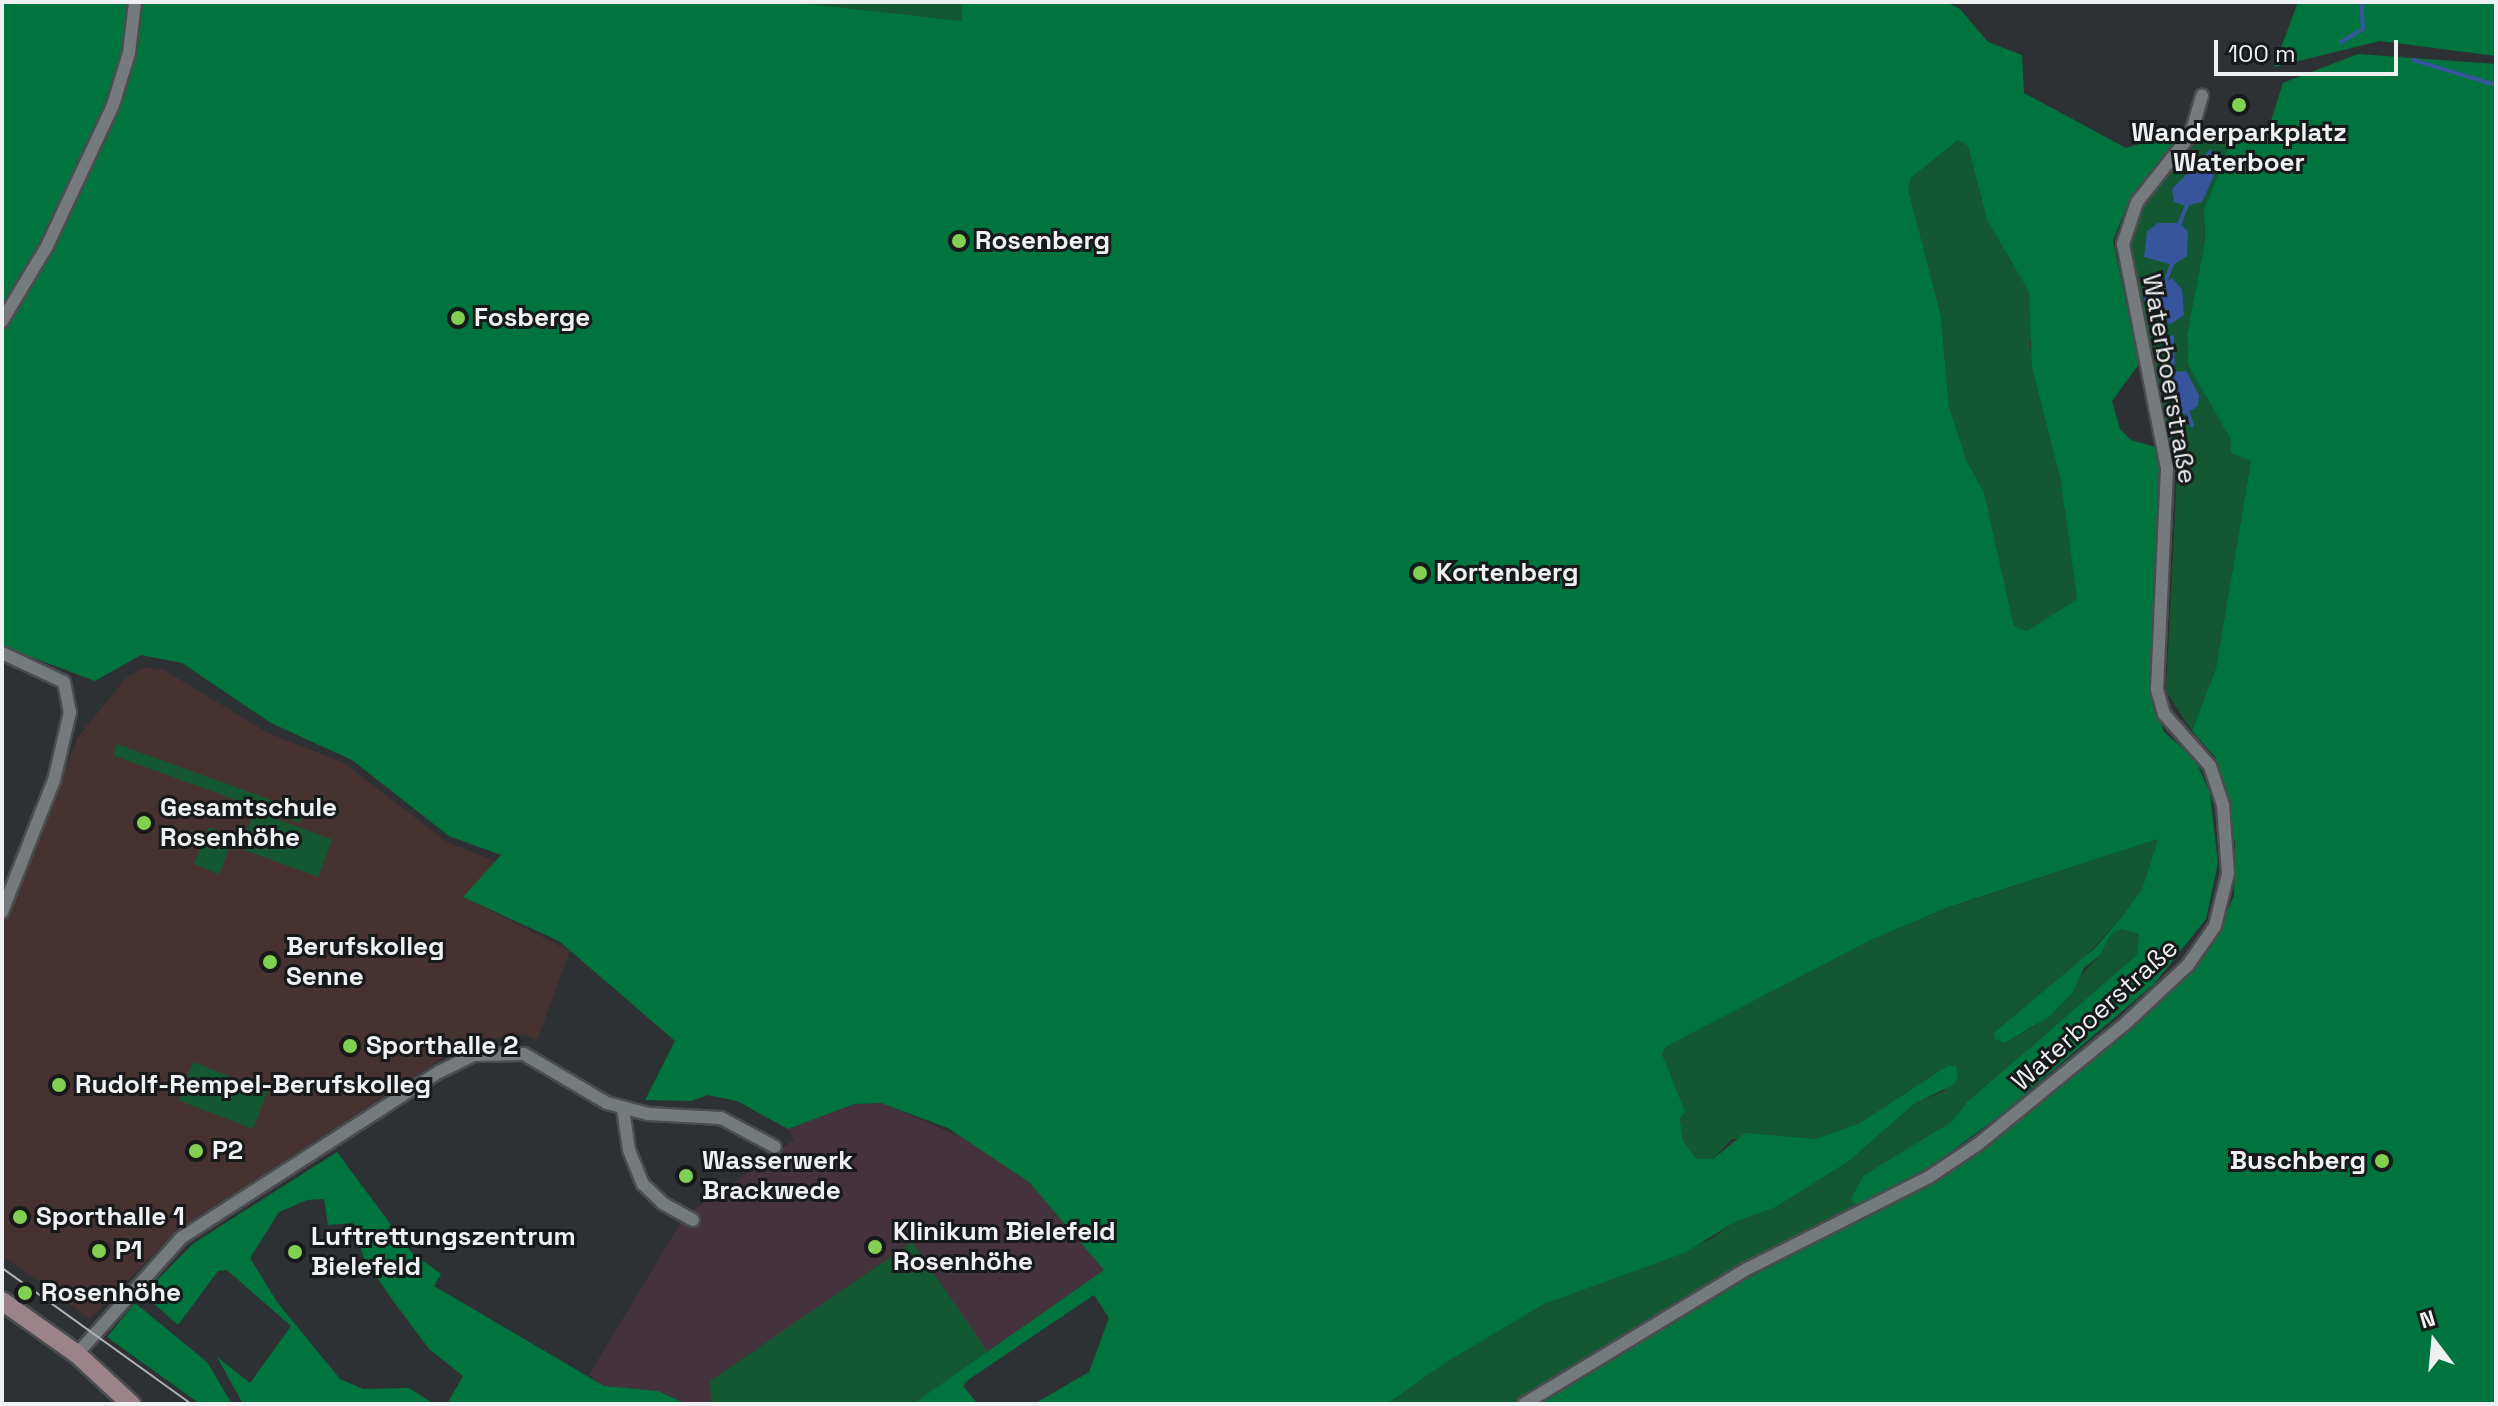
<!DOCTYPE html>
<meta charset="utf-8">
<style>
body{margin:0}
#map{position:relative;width:2498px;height:1406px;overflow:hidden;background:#2e3134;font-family:"Space Grotesk",sans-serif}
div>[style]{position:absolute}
.education>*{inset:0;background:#473232}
.medical>*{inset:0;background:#44323c}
.green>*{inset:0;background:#135833;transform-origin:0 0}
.forest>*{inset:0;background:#00743f}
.water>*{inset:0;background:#36559d}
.stream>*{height:4px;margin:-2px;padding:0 2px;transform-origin:2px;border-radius:2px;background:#36559d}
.roads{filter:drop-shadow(2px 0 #4a4d4f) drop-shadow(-2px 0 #4a4d4f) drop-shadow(0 2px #4a4d4f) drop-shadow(0 -2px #4a4d4f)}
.street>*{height:12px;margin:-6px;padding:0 6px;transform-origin:6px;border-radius:6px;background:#757a7d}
.secondary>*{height:18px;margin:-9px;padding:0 9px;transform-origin:9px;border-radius:9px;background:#9c8389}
.tram>*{height:2px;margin:-1px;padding:0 1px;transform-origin:1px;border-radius:1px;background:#aeb0b3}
.dots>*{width:22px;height:22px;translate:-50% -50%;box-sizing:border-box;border:4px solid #17191a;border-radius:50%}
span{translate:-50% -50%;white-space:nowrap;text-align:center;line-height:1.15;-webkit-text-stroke:6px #17191a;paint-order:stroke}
.poi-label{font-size:26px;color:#eef0f2;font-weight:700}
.left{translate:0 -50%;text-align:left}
.right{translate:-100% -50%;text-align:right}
.street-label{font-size:26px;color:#eef0f2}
.frame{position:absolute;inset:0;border:4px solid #eef0f2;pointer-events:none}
.north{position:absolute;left:2394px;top:1302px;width:80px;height:80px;-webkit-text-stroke:6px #17191a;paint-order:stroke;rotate:344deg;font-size:22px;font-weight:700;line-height:32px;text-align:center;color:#eef0f2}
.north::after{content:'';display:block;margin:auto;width:28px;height:36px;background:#eef0f2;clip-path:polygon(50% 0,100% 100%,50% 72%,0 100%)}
.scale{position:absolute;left:2214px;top:40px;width:184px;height:36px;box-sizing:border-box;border:4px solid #eef0f2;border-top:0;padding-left:10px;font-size:24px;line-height:28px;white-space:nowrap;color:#eef0f2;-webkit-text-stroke:6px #17191a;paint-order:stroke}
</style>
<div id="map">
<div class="education">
<i style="clip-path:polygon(144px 667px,164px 670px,268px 733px,344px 763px,447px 842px,497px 862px,464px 897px,570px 951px,537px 1040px,524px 1035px,494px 1038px,446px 1056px,178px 1229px,90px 1319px,2px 1255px,2px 928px,78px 737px,126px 678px)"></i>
</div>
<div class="medical">
<i style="clip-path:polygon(882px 1103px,986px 1148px,1029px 1182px,1105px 1270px,913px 1404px,686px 1404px,658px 1391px,604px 1386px,589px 1375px,684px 1217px,794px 1140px,788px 1129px,854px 1104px)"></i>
</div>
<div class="green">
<i style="clip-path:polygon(789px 2px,961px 2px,962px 21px,802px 6px)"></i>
<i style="clip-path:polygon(2208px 133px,2229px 133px,2225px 158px,2204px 209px,2205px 241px,2187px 334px,2188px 365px,2230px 438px,2231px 453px,2251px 461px,2216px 668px,2192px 731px,2166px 691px,2177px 474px,2129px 239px,2142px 204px,2194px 139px)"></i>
<i style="clip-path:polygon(1958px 140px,1968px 146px,1987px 220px,2029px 292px,2034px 320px,2030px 345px,2060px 477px,2077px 599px,2027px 631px,2014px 626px,1984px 492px,1967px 462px,1949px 407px,1941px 316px,1907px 190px,1911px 178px)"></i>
<i style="left:117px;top:744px;width:199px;height:12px;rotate:20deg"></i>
<i style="left:254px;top:811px;width:83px;height:40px;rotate:20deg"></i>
<i style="left:209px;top:827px;width:27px;height:40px;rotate:22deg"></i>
<i style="clip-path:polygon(2158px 839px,2142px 889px,2121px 918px,2005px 1043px,2036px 1025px,2099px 956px,2111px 934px,2122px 929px,2139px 934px,2137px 955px,1966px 1103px,1954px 1121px,1857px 1207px,1734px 1270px,1573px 1365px,1519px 1404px,1387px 1404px,1445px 1363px,1544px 1304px,1711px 1239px,1735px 1222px,1776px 1207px,1849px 1161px,1914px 1104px,1945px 1091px,1947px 1066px,1860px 1123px,1815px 1139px,1732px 1139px,1713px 1159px,1697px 1159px,1683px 1141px,1680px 1120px,1685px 1111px,1662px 1054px,1667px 1046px,1871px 940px,1950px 907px)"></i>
<i style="left:193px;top:1062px;width:80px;height:41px;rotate:21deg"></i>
<i style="clip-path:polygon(912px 1242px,988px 1352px,913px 1404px,711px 1404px,710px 1381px)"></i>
</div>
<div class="forest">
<i style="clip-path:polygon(evenodd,2px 2px,789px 2px,962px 21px,961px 2px,1946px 2px,1960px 9px,1988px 42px,2022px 55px,2024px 93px,2126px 148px,2187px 130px,2127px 205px,2113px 241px,2139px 364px,2112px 401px,2120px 429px,2131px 440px,2155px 447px,2159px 470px,2151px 698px,2164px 732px,2195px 759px,2210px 793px,2218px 863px,2206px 919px,2154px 984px,1998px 1117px,1934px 1164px,1857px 1207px,1851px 1199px,1863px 1176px,1953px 1121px,1966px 1103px,2137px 955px,2139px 934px,2122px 929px,2111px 934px,2100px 955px,2084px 968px,2073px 992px,2050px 1016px,2005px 1043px,1995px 1039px,1994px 1033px,2094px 949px,2121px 918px,2142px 889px,2158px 839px,1949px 907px,1871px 940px,1667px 1046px,1662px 1054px,1685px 1111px,1680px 1120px,1683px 1141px,1697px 1159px,1713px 1159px,1745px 1133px,1815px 1139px,1860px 1123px,1947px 1066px,1956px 1066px,1958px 1076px,1955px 1084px,1914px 1104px,1849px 1161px,1776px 1207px,1735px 1222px,1684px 1253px,1544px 1304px,1445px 1363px,1387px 1404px,1034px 1404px,1089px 1372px,1109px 1318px,1094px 1295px,968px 1380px,963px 1386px,978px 1404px,913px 1404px,1104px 1270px,1029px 1182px,948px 1128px,881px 1103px,854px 1104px,788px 1129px,737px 1101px,708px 1095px,691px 1101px,645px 1100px,675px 1041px,559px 941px,463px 897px,501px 855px,449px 836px,352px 760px,271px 723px,182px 663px,141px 655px,95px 681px,2px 646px,2px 2px,1958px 140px,1968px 146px,1987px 220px,2029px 292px,2032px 367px,2060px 477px,2077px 599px,2027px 631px,2014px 626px,1984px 492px,1967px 462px,1949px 407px,1941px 316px,1908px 190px,1911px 178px,1958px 140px)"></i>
<i style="clip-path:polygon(2298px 2px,2496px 2px,2496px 56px,2380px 41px,2274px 67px)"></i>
<i style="clip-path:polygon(2358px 54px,2496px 64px,2496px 1404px,1537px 1404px,1753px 1274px,1934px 1183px,2127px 1032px,2211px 945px,2234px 896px,2235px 843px,2216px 758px,2192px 731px,2216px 668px,2251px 461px,2231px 453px,2230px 438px,2188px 365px,2187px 334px,2205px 241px,2204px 209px,2225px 158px,2229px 133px,2267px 133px,2283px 83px)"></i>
<i style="clip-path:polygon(337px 1152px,411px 1252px,441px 1274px,434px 1286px,604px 1386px,658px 1391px,686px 1404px,447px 1404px,463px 1376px,429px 1349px,394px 1302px,364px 1259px,353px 1223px,328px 1225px,324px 1199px,307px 1200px,279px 1212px,250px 1258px,277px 1302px,340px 1379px,363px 1389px,409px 1388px,434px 1404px,243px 1404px,217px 1357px,250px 1383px,291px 1326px,227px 1270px,218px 1271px,178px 1325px,143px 1294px,194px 1243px)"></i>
<i style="clip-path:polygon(135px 1303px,207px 1362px,232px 1404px,200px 1404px,107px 1337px)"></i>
</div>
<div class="water">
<i style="clip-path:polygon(2211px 149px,2216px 159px,2213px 178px,2202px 202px,2186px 206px,2174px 202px,2172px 189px)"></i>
<i style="clip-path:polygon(2158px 223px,2180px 223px,2188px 232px,2187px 256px,2173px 265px,2144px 257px,2147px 231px)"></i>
<i style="clip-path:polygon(2172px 278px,2182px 289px,2184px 315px,2171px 324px,2151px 317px,2143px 297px)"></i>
<i style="clip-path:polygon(2186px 371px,2199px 395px,2198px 406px,2184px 415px,2173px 404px,2169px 385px,2174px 372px)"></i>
</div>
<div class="stream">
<i style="left:2341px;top:42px;width:26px;rotate:-31deg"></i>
<i style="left:2363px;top:29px;width:27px;rotate:-94deg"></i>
<i style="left:2413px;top:60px;width:87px;rotate:16.8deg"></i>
<i style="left:2179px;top:225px;width:22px;rotate:-68deg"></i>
<i style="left:2164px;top:285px;width:26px;rotate:-69deg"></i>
<i style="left:2172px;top:337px;width:27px;rotate:88deg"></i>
<i style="left:2187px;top:409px;width:17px;rotate:73deg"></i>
</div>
<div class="roads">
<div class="street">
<i style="left:2px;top:321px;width:87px;rotate:-59deg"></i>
<i style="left:47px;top:246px;width:156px;rotate:-64.9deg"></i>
<i style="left:113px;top:105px;width:54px;rotate:-72.9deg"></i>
<i style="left:129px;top:53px;width:51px;rotate:-83.3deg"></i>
<i style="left:2px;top:653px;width:68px;rotate:25.1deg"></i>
<i style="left:64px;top:682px;width:31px;rotate:79deg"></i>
<i style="left:70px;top:712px;width:70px;rotate:103.2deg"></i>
<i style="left:54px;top:780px;width:142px;rotate:111.5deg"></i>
<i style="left:623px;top:1109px;width:41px;rotate:81.7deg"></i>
<i style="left:629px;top:1150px;width:37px;rotate:68deg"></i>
<i style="left:643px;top:1184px;width:29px;rotate:44deg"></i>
<i style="left:664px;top:1204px;width:33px;rotate:29deg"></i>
<i style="left:77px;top:1354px;width:156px;rotate:-48.1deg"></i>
<i style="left:181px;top:1238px;width:307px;rotate:-32.8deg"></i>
<i style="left:439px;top:1072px;width:39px;rotate:-26deg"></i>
<i style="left:474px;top:1055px;width:50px;rotate:-1.1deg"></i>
<i style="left:524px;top:1054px;width:96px;rotate:30.6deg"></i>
<i style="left:607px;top:1103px;width:42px;rotate:15deg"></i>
<i style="left:648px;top:1114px;width:73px;rotate:3.1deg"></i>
<i style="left:721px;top:1118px;width:61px;rotate:28.2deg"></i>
<i style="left:1524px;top:1404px;width:263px;rotate:-31.2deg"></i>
<i style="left:1749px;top:1268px;width:202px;rotate:-26.8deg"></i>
<i style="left:1929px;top:1177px;width:58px;rotate:-33.7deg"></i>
<i style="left:1977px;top:1145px;width:193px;rotate:-39.3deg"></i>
<i style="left:2126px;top:1023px;width:85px;rotate:-43.1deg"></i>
<i style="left:2188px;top:965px;width:47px;rotate:-55.3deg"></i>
<i style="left:2215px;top:926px;width:55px;rotate:-76.2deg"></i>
<i style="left:2228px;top:873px;width:68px;rotate:-94.2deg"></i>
<i style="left:2223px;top:805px;width:41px;rotate:-108.4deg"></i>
<i style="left:2210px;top:766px;width:69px;rotate:-131.5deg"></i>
<i style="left:2164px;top:714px;width:26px;rotate:-106deg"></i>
<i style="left:2157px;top:689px;width:221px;rotate:-87.4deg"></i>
<i style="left:2167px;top:468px;width:228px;rotate:-101.1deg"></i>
<i style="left:2123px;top:244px;width:44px;rotate:-71.6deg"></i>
<i style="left:2137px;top:202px;width:87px;rotate:-51.5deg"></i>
<i style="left:2191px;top:134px;width:40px;rotate:-74deg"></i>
</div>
<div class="secondary">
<i style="left:2px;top:1301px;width:92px;rotate:35.2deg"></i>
<i style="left:77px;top:1354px;width:74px;rotate:42.8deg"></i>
</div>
</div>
<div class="tram">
<i style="left:2px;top:1268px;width:233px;rotate:35.7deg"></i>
</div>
<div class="dots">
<i style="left:2239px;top:105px;background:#81d051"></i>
<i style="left:959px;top:241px;background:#81d051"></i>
<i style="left:458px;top:318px;background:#81d051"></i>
<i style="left:1420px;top:573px;background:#81d051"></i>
<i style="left:144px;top:823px;background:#81d051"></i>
<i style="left:270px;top:962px;background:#81d051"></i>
<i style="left:350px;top:1046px;background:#81d051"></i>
<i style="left:59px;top:1085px;background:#81d051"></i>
<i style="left:196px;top:1151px;background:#81d051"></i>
<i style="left:2382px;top:1161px;background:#81d051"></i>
<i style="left:686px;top:1176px;background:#81d051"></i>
<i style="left:20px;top:1217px;background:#81d051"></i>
<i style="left:875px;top:1247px;background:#81d051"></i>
<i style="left:99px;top:1251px;background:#81d051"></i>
<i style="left:295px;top:1252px;background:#81d051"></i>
<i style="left:25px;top:1293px;background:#81d051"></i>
</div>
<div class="poi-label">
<span style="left:2239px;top:148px">Wanderparkplatz<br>Waterboer</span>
<span class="left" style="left:975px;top:241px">Rosenberg</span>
<span class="left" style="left:474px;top:318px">Fosberge</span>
<span class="left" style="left:1436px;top:573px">Kortenberg</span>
<span class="left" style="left:160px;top:823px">Gesamtschule<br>Rosenhöhe</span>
<span class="left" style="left:286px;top:962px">Berufskolleg<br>Senne</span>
<span class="left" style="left:366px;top:1046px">Sporthalle 2</span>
<span class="left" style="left:75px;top:1085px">Rudolf-Rempel-Berufskolleg</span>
<span class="left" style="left:212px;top:1151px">P2</span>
<span class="left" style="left:702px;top:1176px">Wasserwerk<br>Brackwede</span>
<span class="right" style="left:2366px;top:1161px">Buschberg</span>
<span class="left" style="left:36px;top:1217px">Sporthalle 1</span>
<span class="left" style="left:893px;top:1247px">Klinikum Bielefeld<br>Rosenhöhe</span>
<span class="left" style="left:311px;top:1252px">Luftrettungszentrum<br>Bielefeld</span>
<span class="left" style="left:115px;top:1251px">P1</span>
<span class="left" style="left:41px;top:1293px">Rosenhöhe</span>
</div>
<div class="street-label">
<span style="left:2169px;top:379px;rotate:80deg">Waterboerstraße</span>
<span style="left:2095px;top:1015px;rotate:-42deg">Waterboerstraße</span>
</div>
<div class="frame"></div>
<div class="north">N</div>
<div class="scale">100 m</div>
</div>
